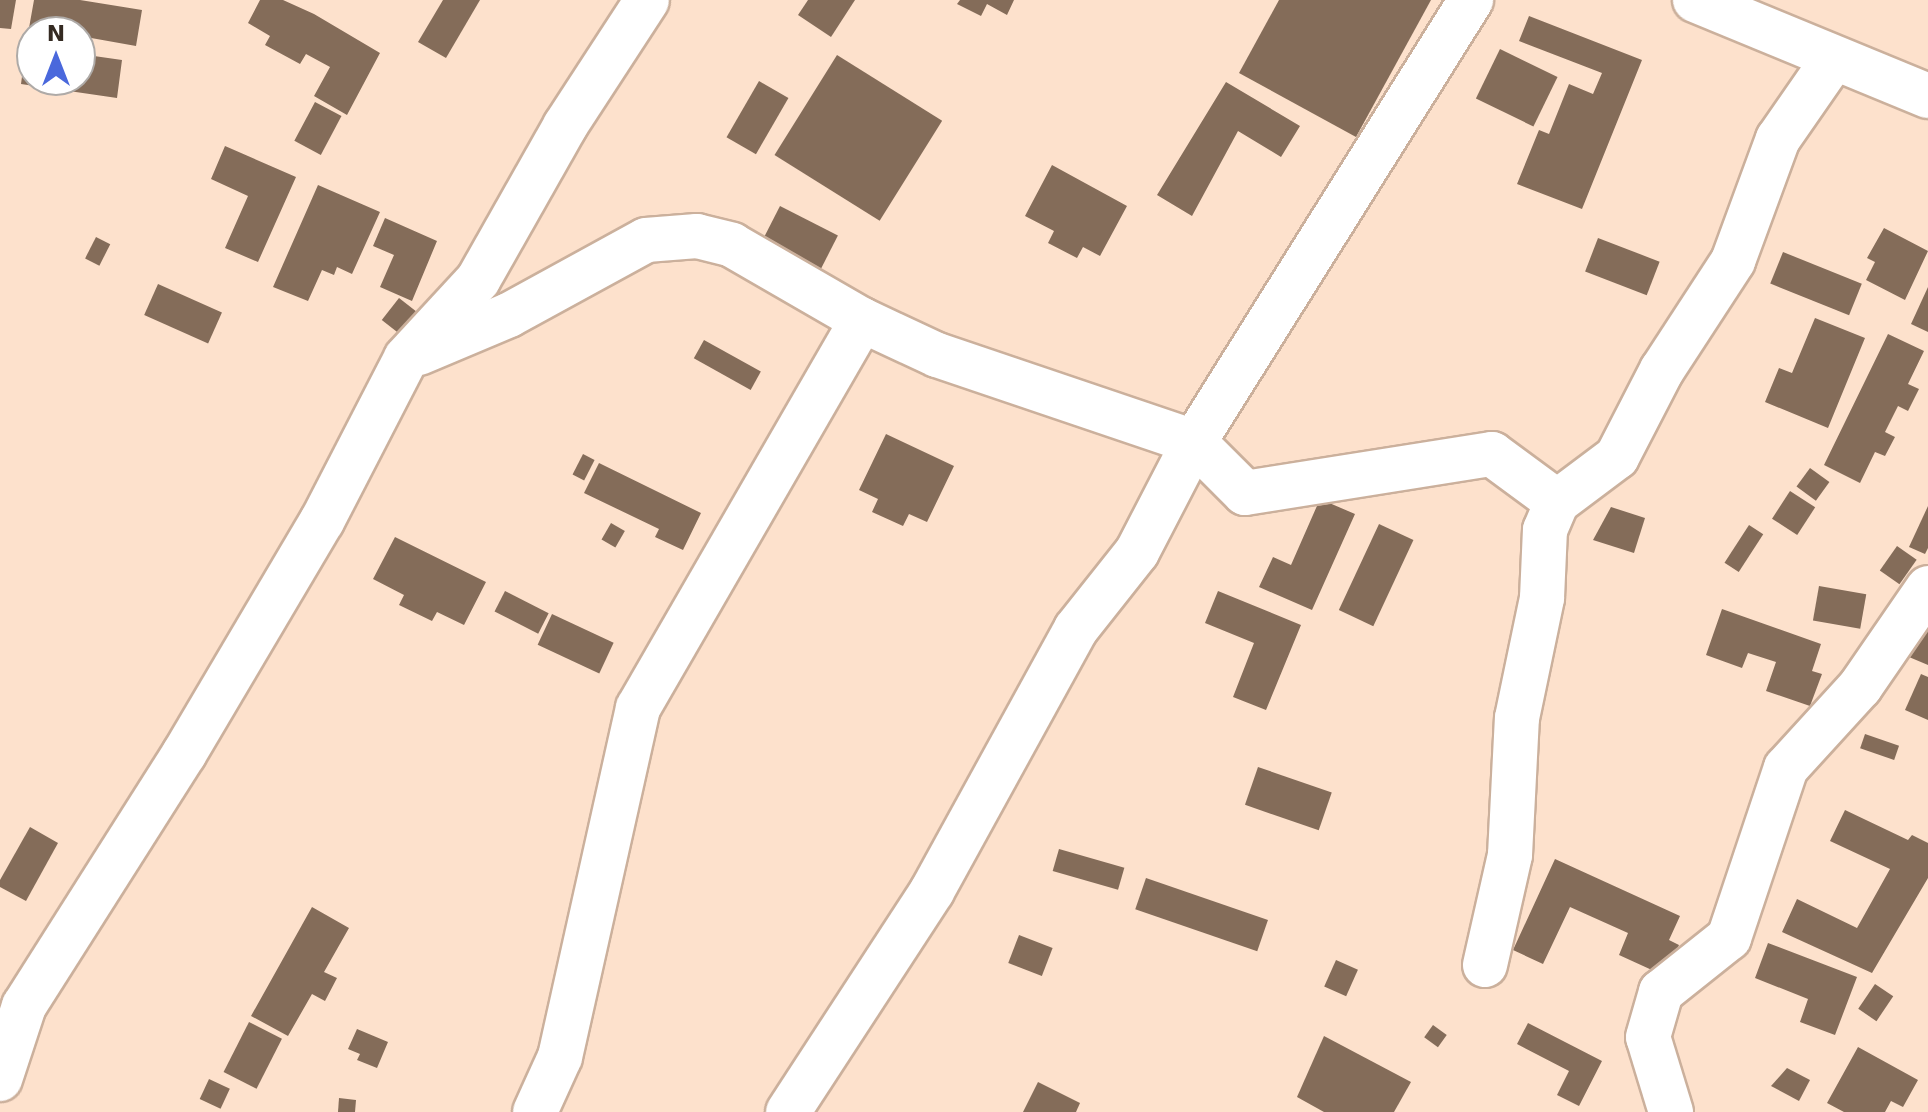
<!DOCTYPE html>
<style>
body{margin:0}
#map{position:relative;width:1928px;height:1112px;overflow:hidden;background:#fde1cc;font-family:"DejaVu Sans",sans-serif}
div>[style]{position:absolute}
.building>*{inset:0;background:#846c59;transform-origin:0 0}
.roads{filter:drop-shadow(2px 0 #cbb09c) drop-shadow(-2px 0 #cbb09c) drop-shadow(0 2px #cbb09c) drop-shadow(0 -2px #cbb09c)}
.minor>*{height:44px;margin:-22px;padding:0 22px;transform-origin:22px;border-radius:22px;background:#fff}
span{translate:-50% -50%;white-space:nowrap;text-align:center;line-height:1.15;-webkit-text-stroke:8px #fff;paint-order:stroke}
.north{position:absolute;left:16px;top:16px;width:80px;height:80px;box-sizing:border-box;background:#fff;border:2px solid #aeaaa7;border-radius:50%;rotate:0deg;font-size:22px;font-weight:700;line-height:32px;text-align:center;color:#342a22}
.north::after{content:'';display:block;margin:auto;width:28px;height:36px;background:#4a68dc;clip-path:polygon(50% 0,100% 100%,50% 72%,0 100%)}
</style>
<div id="map">
<div class="building">
<i style="clip-path:polygon(0 0,16px 0,11px 29px,0 28px)"></i>
<i style="clip-path:polygon(34px 0,80px 0,142px 10px,136px 46px,80px 36px,80px 32px,29px 28px)"></i>
<i style="clip-path:polygon(260px 0,283px 0,314px 14px,380px 53px,347px 115px,314px 96px,330px 67px,306px 54px,300px 64px,265px 45px,270px 36px,248px 23px)"></i>
<i style="clip-path:polygon(443px 0,480px 0,446px 58px,418px 42px)"></i>
<i style="clip-path:polygon(808px 0,855px 0,831px 37px,798px 15px)"></i>
<i style="clip-path:polygon(960px 0,1014px 0,1007px 15px,987px 4px,981px 16px,957px 4px)"></i>
<i style="clip-path:polygon(1279px 0,1431px 0,1356px 137px,1239px 73px)"></i>
<i style="clip-path:polygon(1529px 16px,1642px 60px,1582px 209px,1517px 184px,1539px 130px,1549px 134px,1569px 84px,1593px 94px,1602px 73px,1519px 41px)"></i>
<i style="clip-path:polygon(26px 46px,32px 47px,32px 80px,80px 80px,80px 54px,122px 60px,117px 98px,21px 84px)"></i>
<i style="left:1500px;top:49px;width:64px;height:55px;rotate:26deg"></i>
<i style="left:837px;top:55px;width:124px;height:118px;rotate:32deg"></i>
<i style="left:759px;top:81px;width:34px;height:65px;rotate:30deg"></i>
<i style="clip-path:polygon(1226px 82px,1300px 126px,1281px 157px,1238px 131px,1192px 216px,1157px 195px)"></i>
<i style="left:315px;top:102px;width:30px;height:44px;rotate:28deg"></i>
<i style="clip-path:polygon(225px 146px,296px 177px,258px 262px,225px 248px,248px 196px,211px 179px)"></i>
<i style="clip-path:polygon(1052px 165px,1127px 206px,1100px 256px,1083px 247px,1077px 258px,1048px 243px,1054px 231px,1025px 216px)"></i>
<i style="clip-path:polygon(318px 185px,380px 212px,352px 274px,337px 267px,334px 275px,322px 270px,308px 301px,273px 287px)"></i>
<i style="left:780px;top:206px;width:65px;height:44px;rotate:27deg"></i>
<i style="clip-path:polygon(385px 218px,437px 241px,412px 301px,380px 287px,394px 255px,373px 246px)"></i>
<i style="clip-path:polygon(1884px 228px,1928px 251px,1905px 300px,1866px 280px,1875px 262px,1867px 258px)"></i>
<i style="left:96px;top:237px;width:16px;height:24px;rotate:27deg"></i>
<i style="left:1598px;top:238px;width:66px;height:36px;rotate:21deg"></i>
<i style="left:1783px;top:252px;width:85px;height:34px;rotate:22deg"></i>
<i style="left:158px;top:284px;width:70px;height:34px;rotate:24deg"></i>
<i style="clip-path:polygon(1928px 287px,1928px 332px,1911px 324px)"></i>
<i style="left:399px;top:298px;width:24px;height:28px;rotate:38deg"></i>
<i style="clip-path:polygon(1815px 318px,1865px 338px,1828px 428px,1765px 402px,1779px 368px,1792px 373px)"></i>
<i style="clip-path:polygon(1888px 334px,1924px 351px,1908px 384px,1919px 389px,1908px 411px,1898px 406px,1885px 432px,1895px 437px,1885px 456px,1875px 452px,1860px 483px,1824px 465px)"></i>
<i style="left:704px;top:340px;width:65px;height:21px;rotate:29deg"></i>
<i style="clip-path:polygon(886px 434px,954px 466px,927px 522px,909px 514px,903px 526px,872px 512px,878px 499px,859px 490px)"></i>
<i style="left:583px;top:454px;width:13px;height:23px;rotate:27deg"></i>
<i style="clip-path:polygon(599px 463px,701px 513px,683px 550px,655px 537px,659px 529px,584px 493px)"></i>
<i style="left:1810px;top:468px;width:24px;height:23px;rotate:36deg"></i>
<i style="left:1790px;top:491px;width:30px;height:33px;rotate:33deg"></i>
<i style="clip-path:polygon(1320px 499px,1355px 514px,1312px 610px,1259px 587px,1273px 557px,1291px 565px)"></i>
<i style="clip-path:polygon(1928px 506px,1928px 548px,1925px 554px,1909px 547px)"></i>
<i style="clip-path:polygon(1611px 507px,1645px 518px,1634px 553px,1593px 540px)"></i>
<i style="left:611px;top:523px;width:16px;height:19px;rotate:30deg"></i>
<i style="left:1379px;top:524px;width:38px;height:95px;rotate:25deg"></i>
<i style="left:1749px;top:525px;width:17px;height:45px;rotate:33deg"></i>
<i style="clip-path:polygon(395px 537px,486px 582px,464px 625px,437px 612px,432px 621px,399px 605px,404px 595px,373px 579px)"></i>
<i style="left:1897px;top:546px;width:24px;height:30px;rotate:35deg"></i>
<i style="left:1819px;top:586px;width:48px;height:35px;rotate:10deg"></i>
<i style="left:505px;top:591px;width:49px;height:23px;rotate:27deg"></i>
<i style="clip-path:polygon(1218px 591px,1301px 625px,1266px 710px,1233px 697px,1254px 643px,1205px 623px)"></i>
<i style="clip-path:polygon(1722px 609px,1821px 644px,1812px 671px,1822px 674px,1810px 706px,1766px 691px,1776px 662px,1748px 653px,1742px 668px,1706px 655px)"></i>
<i style="clip-path:polygon(1928px 613px,1928px 665px,1909px 657px)"></i>
<i style="left:552px;top:614px;width:68px;height:34px;rotate:25deg"></i>
<i style="clip-path:polygon(1921px 674px,1928px 677px,1928px 720px,1905px 710px)"></i>
<i style="left:1865px;top:734px;width:36px;height:15px;rotate:19deg"></i>
<i style="left:1258px;top:767px;width:78px;height:40px;rotate:19deg"></i>
<i style="clip-path:polygon(1845px 810px,1908px 840px,1912px 835px,1928px 843px,1928px 878px,1872px 973px,1782px 932px,1797px 899px,1857px 928px,1890px 869px,1830px 841px)"></i>
<i style="clip-path:polygon(30px 827px,58px 843px,26px 901px,0 887px,0 880px)"></i>
<i style="left:1059px;top:849px;width:68px;height:23px;rotate:16deg"></i>
<i style="clip-path:polygon(1555px 859px,1680px 916px,1669px 940px,1679px 945px,1665px 976px,1619px 955px,1628px 933px,1570px 907px,1543px 964px,1513px 950px)"></i>
<i style="left:1146px;top:878px;width:129px;height:33px;rotate:19deg"></i>
<i style="clip-path:polygon(312px 907px,349px 928px,324px 972px,337px 978px,325px 1001px,312px 994px,288px 1036px,251px 1016px)"></i>
<i style="left:1019px;top:935px;width:36px;height:30px;rotate:21deg"></i>
<i style="clip-path:polygon(1768px 943px,1857px 977px,1835px 1035px,1800px 1022px,1808px 999px,1755px 978px)"></i>
<i style="left:1336px;top:960px;width:24px;height:29px;rotate:24deg"></i>
<i style="left:1875px;top:984px;width:22px;height:30px;rotate:34deg"></i>
<i style="left:249px;top:1022px;width:37px;height:56px;rotate:27deg"></i>
<i style="clip-path:polygon(1528px 1023px,1602px 1061px,1579px 1106px,1557px 1095px,1569px 1071px,1517px 1044px)"></i>
<i style="left:1433px;top:1025px;width:17px;height:15px;rotate:36deg"></i>
<i style="clip-path:polygon(357px 1029px,388px 1042px,377px 1068px,357px 1060px,360px 1054px,348px 1049px)"></i>
<i style="clip-path:polygon(1324px 1036px,1411px 1082px,1394px 1112px,1324px 1112px,1297px 1097px)"></i>
<i style="clip-path:polygon(1858px 1047px,1918px 1080px,1903px 1107px,1891px 1101px,1885px 1112px,1844px 1112px,1827px 1103px)"></i>
<i style="clip-path:polygon(1787px 1068px,1810px 1080px,1799px 1101px,1771px 1086px)"></i>
<i style="left:209px;top:1079px;width:23px;height:22px;rotate:25deg"></i>
<i style="clip-path:polygon(1038px 1082px,1080px 1103px,1076px 1112px,1023px 1112px)"></i>
<i style="clip-path:polygon(339px 1098px,356px 1100px,355px 1112px,338px 1112px)"></i>
</div>
<div class="roads">
<div class="minor">
<i style="left:1695px;top:0;width:252px;rotate:22.4deg"></i>
<i style="left:419px;top:353px;width:98px;rotate:-22.9deg"></i>
<i style="left:509px;top:315px;width:156px;rotate:-28.7deg"></i>
<i style="left:646px;top:240px;width:51px;rotate:-4.5deg"></i>
<i style="left:697px;top:236px;width:36px;rotate:14deg"></i>
<i style="left:732px;top:245px;width:150px;rotate:30deg"></i>
<i style="left:862px;top:320px;width:83px;rotate:25deg"></i>
<i style="left:937px;top:355px;width:271px;rotate:18.7deg"></i>
<i style="left:1194px;top:442px;width:72px;rotate:45deg"></i>
<i style="left:1245px;top:493px;width:250px;rotate:-9deg"></i>
<i style="left:1492px;top:454px;width:81px;rotate:36.4deg"></i>
<i style="left:1485px;top:965px;width:113px;rotate:-77.2deg"></i>
<i style="left:1510px;top:855px;width:137px;rotate:-87.1deg"></i>
<i style="left:1517px;top:718px;width:123px;rotate:-78.2deg"></i>
<i style="left:1542px;top:598px;width:68px;rotate:-87.5deg"></i>
<i style="left:1545px;top:530px;width:30px;rotate:-67deg"></i>
<i style="left:1557px;top:502px;width:75px;rotate:-36.9deg"></i>
<i style="left:1617px;top:457px;width:98px;rotate:-62.7deg"></i>
<i style="left:1662px;top:370px;width:130px;rotate:-56.9deg"></i>
<i style="left:1733px;top:261px;width:130px;rotate:-69.8deg"></i>
<i style="left:1778px;top:139px;width:98px;rotate:-55.3deg"></i>
<i style="left:0;top:1079px;width:77px;rotate:-71.8deg"></i>
<i style="left:24px;top:1006px;width:299px;rotate:-57.6deg"></i>
<i style="left:184px;top:754px;width:271px;rotate:-59.4deg"></i>
<i style="left:322px;top:521px;width:183px;rotate:-62.7deg"></i>
<i style="left:406px;top:358px;width:106px;rotate:-47.3deg"></i>
<i style="left:478px;top:280px;width:177px;rotate:-60.5deg"></i>
<i style="left:565px;top:126px;width:150px;rotate:-56.9deg"></i>
<i style="left:535px;top:1112px;width:60px;rotate:-65.6deg"></i>
<i style="left:560px;top:1057px;width:358px;rotate:-77.4deg"></i>
<i style="left:638px;top:708px;width:448px;rotate:-60deg"></i>
<i style="left:788px;top:1112px;width:264px;rotate:-56.9deg"></i>
<i style="left:932px;top:891px;width:299px;rotate:-61.2deg"></i>
<i style="left:1076px;top:629px;width:98px;rotate:-51.6deg"></i>
<i style="left:1137px;top:552px;width:124px;rotate:-62.6deg"></i>
<i style="left:1194px;top:442px;width:522px;rotate:-57.92deg"></i>
<i style="left:1671px;top:1112px;width:78px;rotate:-107deg"></i>
<i style="left:1648px;top:1037px;width:47px;rotate:-73.9deg"></i>
<i style="left:1661px;top:992px;width:87px;rotate:-38.5deg"></i>
<i style="left:1729px;top:938px;width:179px;rotate:-71.5deg"></i>
<i style="left:1786px;top:768px;width:110px;rotate:-47.6deg"></i>
<i style="left:1860px;top:687px;width:120px;rotate:-55.5deg"></i>
</div>
</div>
<div class="north">N</div>
</div>
